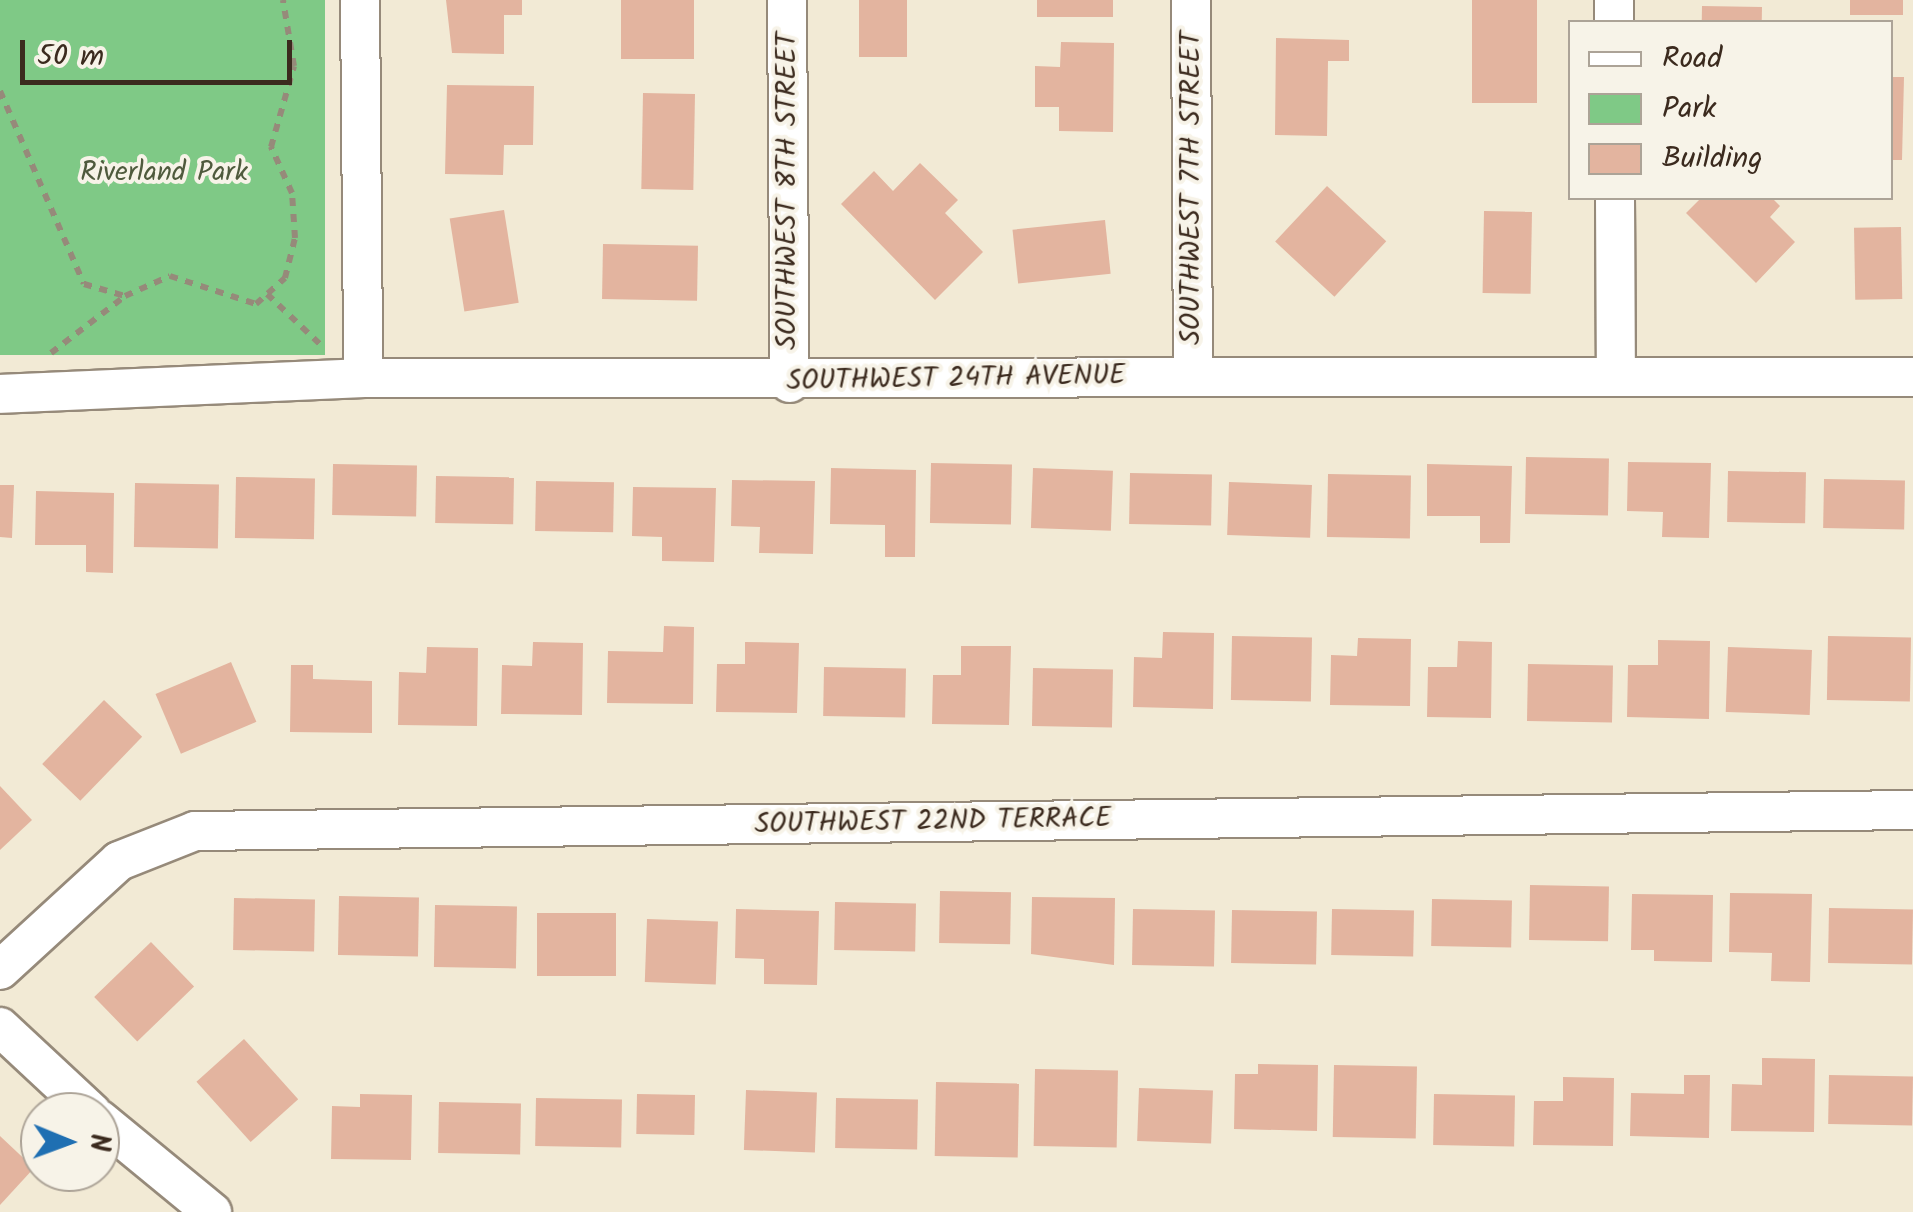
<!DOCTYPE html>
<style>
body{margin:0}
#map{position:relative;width:1913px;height:1212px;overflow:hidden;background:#f2ead5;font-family:Kalam,sans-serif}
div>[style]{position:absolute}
.green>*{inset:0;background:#7fc986;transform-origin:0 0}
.building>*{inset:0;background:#e3b49f;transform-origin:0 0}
.path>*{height:6px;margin-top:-3px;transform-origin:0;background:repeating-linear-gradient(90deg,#968a7a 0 8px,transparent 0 16px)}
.roads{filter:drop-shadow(2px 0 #968a7a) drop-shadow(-2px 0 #968a7a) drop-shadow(0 2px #968a7a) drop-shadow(0 -2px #968a7a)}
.street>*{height:38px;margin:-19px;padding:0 19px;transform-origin:19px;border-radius:19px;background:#fff}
span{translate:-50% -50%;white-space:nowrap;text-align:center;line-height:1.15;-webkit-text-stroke:8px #f7f3e8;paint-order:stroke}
.park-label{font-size:28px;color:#4f5a3d}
.street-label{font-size:28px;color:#3b2a1e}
.legend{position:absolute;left:1568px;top:20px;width:325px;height:180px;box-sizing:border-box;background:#f7f3e8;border:2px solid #aca397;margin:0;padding:12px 18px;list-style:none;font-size:30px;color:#3b2a1e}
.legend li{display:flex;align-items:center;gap:20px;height:50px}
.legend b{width:50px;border:2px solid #aca397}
.north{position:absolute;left:20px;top:1092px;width:100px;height:100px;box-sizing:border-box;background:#f7f3e8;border:2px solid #aca397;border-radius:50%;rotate:91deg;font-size:28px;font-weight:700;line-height:40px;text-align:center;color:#3b2a1e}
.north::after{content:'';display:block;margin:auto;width:35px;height:45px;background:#1f6fb2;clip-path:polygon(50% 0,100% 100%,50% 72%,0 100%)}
.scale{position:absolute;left:20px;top:40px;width:272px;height:45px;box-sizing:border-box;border:5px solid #3b2a1e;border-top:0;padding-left:12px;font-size:30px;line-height:35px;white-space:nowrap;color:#3b2a1e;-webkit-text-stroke:8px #f7f3e8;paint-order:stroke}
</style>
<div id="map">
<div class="green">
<i style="left:0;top:0;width:325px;height:355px"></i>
</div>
<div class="building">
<i style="clip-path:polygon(446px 0,522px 0,522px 15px,504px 15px,504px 54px,452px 53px)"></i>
<i style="left:621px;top:0;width:73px;height:59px"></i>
<i style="left:859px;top:0;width:48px;height:57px"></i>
<i style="left:1037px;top:0;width:76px;height:17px"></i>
<i style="left:1472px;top:0;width:65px;height:103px"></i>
<i style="left:1850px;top:0;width:53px;height:15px"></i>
<i style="left:1702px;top:6px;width:60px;height:16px;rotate:1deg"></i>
<i style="clip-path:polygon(1276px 38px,1349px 40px,1349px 61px,1328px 61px,1327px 136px,1275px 135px)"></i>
<i style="clip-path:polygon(1061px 42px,1114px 43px,1113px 132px,1059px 131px,1059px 107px,1035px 107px,1035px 66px,1060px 67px)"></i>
<i style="clip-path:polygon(1890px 77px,1904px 77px,1902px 160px,1890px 160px)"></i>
<i style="clip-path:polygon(447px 85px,534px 86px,533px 145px,504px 145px,503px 175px,445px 174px)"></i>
<i style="left:643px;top:93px;width:52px;height:96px;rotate:1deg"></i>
<i style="clip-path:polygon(920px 163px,958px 200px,945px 213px,983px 252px,935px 300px,841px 204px,874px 171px,893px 191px)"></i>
<i style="left:1327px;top:186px;width:81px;height:76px;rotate:43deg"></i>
<i style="clip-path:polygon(1701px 198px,1772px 198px,1780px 206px,1770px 217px,1795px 242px,1756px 283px,1686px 213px)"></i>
<i style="left:504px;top:210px;width:94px;height:55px;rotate:81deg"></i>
<i style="left:1484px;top:211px;width:48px;height:82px;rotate:1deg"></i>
<i style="left:1105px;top:220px;width:54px;height:93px;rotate:84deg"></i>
<i style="left:1901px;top:227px;width:72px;height:47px;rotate:89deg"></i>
<i style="left:603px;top:244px;width:95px;height:55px;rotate:1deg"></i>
<i style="left:1526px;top:457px;width:83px;height:57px;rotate:1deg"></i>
<i style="clip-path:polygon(1628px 462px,1711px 463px,1709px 538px,1662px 537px,1663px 512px,1627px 511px)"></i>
<i style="left:931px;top:463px;width:81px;height:60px;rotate:1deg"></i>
<i style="left:333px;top:464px;width:84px;height:51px;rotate:1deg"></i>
<i style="clip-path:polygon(1427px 464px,1512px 466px,1510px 543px,1480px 543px,1480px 516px,1427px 516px)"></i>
<i style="clip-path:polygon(831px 468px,916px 470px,915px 557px,885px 557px,885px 525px,830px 524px)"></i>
<i style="left:1033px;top:468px;width:80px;height:60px;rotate:2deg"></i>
<i style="left:1728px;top:471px;width:78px;height:51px;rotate:1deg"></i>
<i style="left:1130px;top:473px;width:82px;height:51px;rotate:1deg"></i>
<i style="left:1328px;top:474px;width:83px;height:63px;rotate:1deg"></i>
<i style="left:436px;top:476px;width:78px;height:47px;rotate:1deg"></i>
<i style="left:236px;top:477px;width:79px;height:61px;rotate:1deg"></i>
<i style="left:1824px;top:479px;width:81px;height:49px;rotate:1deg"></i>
<i style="clip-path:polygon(732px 480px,815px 481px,813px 554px,759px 553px,760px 527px,731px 526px)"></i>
<i style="left:536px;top:481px;width:78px;height:50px;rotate:1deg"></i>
<i style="left:1229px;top:482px;width:83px;height:53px;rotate:2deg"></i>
<i style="left:135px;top:483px;width:84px;height:64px;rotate:1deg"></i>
<i style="clip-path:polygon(0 485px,14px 485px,12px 538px,0 537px)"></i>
<i style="clip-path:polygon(633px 487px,716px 488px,714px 562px,662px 561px,662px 537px,632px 536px)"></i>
<i style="clip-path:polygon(36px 491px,114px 493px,113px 573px,86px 572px,86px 545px,35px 545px)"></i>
<i style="clip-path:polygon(664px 626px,694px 627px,693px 704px,607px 703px,608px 651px,663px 652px)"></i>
<i style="clip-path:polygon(1163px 632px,1214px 633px,1213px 709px,1133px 707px,1134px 657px,1162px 658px)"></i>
<i style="left:1232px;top:636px;width:80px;height:64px;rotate:1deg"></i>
<i style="left:1828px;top:636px;width:83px;height:64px;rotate:1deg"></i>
<i style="clip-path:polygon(1358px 638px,1411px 639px,1410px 706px,1330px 705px,1331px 655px,1357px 656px)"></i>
<i style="clip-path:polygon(1658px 640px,1710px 641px,1709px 719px,1627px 717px,1628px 665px,1658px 665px)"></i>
<i style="clip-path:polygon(1458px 641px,1492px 642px,1491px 718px,1427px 717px,1428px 667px,1457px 667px)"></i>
<i style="clip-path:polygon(533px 642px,583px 643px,582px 715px,501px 714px,502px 665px,532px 666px)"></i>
<i style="clip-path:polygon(745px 642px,799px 643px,797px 713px,716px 712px,717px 664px,745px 664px)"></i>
<i style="clip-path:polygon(961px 646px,1011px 646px,1009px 725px,932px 724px,933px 675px,961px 675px)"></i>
<i style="clip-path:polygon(427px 647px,478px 648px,477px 726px,398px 725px,399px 672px,426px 673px)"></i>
<i style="left:1728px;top:647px;width:84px;height:65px;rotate:2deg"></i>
<i style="left:231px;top:662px;width:65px;height:82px;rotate:67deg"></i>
<i style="left:1528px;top:664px;width:85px;height:57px;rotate:1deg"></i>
<i style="clip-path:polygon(291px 665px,313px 665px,313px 679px,372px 681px,372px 733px,290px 732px)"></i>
<i style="left:824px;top:667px;width:82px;height:49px;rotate:1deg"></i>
<i style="left:1033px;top:668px;width:80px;height:58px;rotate:1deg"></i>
<i style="left:104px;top:700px;width:53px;height:89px;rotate:44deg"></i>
<i style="clip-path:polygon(0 786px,32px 820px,0 850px)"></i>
<i style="left:1530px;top:885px;width:79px;height:55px;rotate:1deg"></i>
<i style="left:940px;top:891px;width:71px;height:52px;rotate:1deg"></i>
<i style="clip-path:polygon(1730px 893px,1812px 894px,1810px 982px,1771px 981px,1772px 953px,1729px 952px)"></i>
<i style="clip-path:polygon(1632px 894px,1713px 895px,1712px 962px,1654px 961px,1654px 950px,1631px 950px)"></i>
<i style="left:339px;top:896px;width:80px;height:59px;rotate:1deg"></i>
<i style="clip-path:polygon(1032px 897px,1115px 898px,1114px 965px,1031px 954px)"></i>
<i style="left:234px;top:898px;width:81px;height:52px;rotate:1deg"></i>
<i style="left:1432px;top:899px;width:80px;height:47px;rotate:1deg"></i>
<i style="left:835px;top:902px;width:81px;height:48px;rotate:1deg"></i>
<i style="left:435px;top:905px;width:82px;height:62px;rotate:1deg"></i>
<i style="left:1829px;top:908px;width:84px;height:55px;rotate:1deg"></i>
<i style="clip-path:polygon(736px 909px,819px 911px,817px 985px,764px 984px,764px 959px,735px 958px)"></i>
<i style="left:1133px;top:909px;width:82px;height:56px;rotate:1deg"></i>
<i style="left:1332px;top:909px;width:82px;height:46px;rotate:1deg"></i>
<i style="left:1232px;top:910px;width:85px;height:53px;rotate:1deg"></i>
<i style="left:616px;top:913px;width:63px;height:79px;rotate:90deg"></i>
<i style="left:647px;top:919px;width:71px;height:63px;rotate:2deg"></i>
<i style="left:151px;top:942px;width:62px;height:79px;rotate:46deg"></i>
<i style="left:244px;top:1039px;width:81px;height:64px;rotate:48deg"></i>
<i style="clip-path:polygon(1762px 1058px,1815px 1059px,1814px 1132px,1731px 1131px,1732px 1084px,1762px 1085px)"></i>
<i style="clip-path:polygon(1258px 1064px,1318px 1065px,1317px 1131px,1234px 1129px,1235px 1074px,1258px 1074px)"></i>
<i style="left:1334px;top:1065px;width:83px;height:72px;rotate:1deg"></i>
<i style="left:1035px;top:1069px;width:83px;height:77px;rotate:1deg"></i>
<i style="clip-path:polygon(1684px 1075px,1710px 1075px,1709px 1138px,1630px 1136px,1631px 1093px,1684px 1094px)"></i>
<i style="left:1829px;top:1075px;width:84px;height:49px;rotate:1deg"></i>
<i style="clip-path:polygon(1563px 1077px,1614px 1078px,1613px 1146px,1533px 1145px,1534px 1101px,1563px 1101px)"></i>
<i style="left:936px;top:1082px;width:83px;height:74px;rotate:1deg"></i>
<i style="left:1139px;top:1088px;width:74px;height:53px;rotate:2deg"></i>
<i style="left:746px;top:1090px;width:71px;height:60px;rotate:2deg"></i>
<i style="clip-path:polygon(360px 1094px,412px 1095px,411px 1160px,331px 1159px,332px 1106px,360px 1107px)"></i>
<i style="left:637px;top:1094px;width:58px;height:40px;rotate:1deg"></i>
<i style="left:1434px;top:1094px;width:81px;height:51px;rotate:1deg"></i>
<i style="left:536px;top:1098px;width:86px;height:48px;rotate:1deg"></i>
<i style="left:836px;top:1098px;width:82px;height:50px;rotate:1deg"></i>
<i style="left:439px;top:1102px;width:82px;height:51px;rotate:1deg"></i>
<i style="clip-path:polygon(0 1136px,34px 1168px,0 1205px)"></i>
</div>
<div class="path">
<i style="left:0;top:91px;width:210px;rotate:66.5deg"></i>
<i style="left:84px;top:284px;width:43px;rotate:16.3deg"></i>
<i style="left:125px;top:296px;width:49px;rotate:-24deg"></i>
<i style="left:170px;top:276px;width:90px;rotate:18deg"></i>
<i style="left:256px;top:304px;width:39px;rotate:-42deg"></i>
<i style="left:285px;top:278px;width:41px;rotate:-76deg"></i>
<i style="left:295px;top:238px;width:45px;rotate:-93.8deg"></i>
<i style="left:292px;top:193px;width:51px;rotate:-114.5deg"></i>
<i style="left:271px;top:147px;width:84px;rotate:-74.1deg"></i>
<i style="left:294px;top:66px;width:67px;rotate:-99.5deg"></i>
<i style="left:267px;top:294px;width:74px;rotate:43.4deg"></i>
<i style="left:51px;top:353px;width:92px;rotate:-37.5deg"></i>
</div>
<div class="roads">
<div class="street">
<i style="left:360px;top:0;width:378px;rotate:89.5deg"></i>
<i style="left:787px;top:0;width:383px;rotate:89.6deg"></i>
<i style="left:1191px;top:0;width:376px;rotate:89.7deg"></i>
<i style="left:1614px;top:0;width:22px;rotate:90deg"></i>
<i style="left:1615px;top:198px;width:178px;rotate:89.7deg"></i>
<i style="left:0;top:394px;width:363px;rotate:-2.5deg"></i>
<i style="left:363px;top:378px;width:1550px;rotate:-0.04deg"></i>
<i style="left:0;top:970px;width:161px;rotate:-42.5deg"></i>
<i style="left:119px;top:861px;width:82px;rotate:-21.5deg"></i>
<i style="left:195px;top:831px;width:1718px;rotate:-0.7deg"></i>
<i style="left:0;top:1027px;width:125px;rotate:43deg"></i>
<i style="left:100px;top:1120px;width:145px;rotate:39.4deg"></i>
</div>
</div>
<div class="park-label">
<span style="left:164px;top:173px">Riverland Park</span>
</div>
<div class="street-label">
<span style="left:1192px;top:188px;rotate:-90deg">SOUTHWEST 7TH STREET</span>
<span style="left:788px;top:191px;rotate:-90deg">SOUTHWEST 8TH STREET</span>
<span style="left:956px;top:379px;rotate:-1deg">SOUTHWEST 24TH AVENUE</span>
<span style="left:933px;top:822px;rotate:-1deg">SOUTHWEST 22ND TERRACE</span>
</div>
<ul class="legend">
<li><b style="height:12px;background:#fff"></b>Road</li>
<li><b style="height:28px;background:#7fc986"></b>Park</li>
<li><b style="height:28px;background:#e3b49f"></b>Building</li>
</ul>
<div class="north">N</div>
<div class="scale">50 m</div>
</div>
